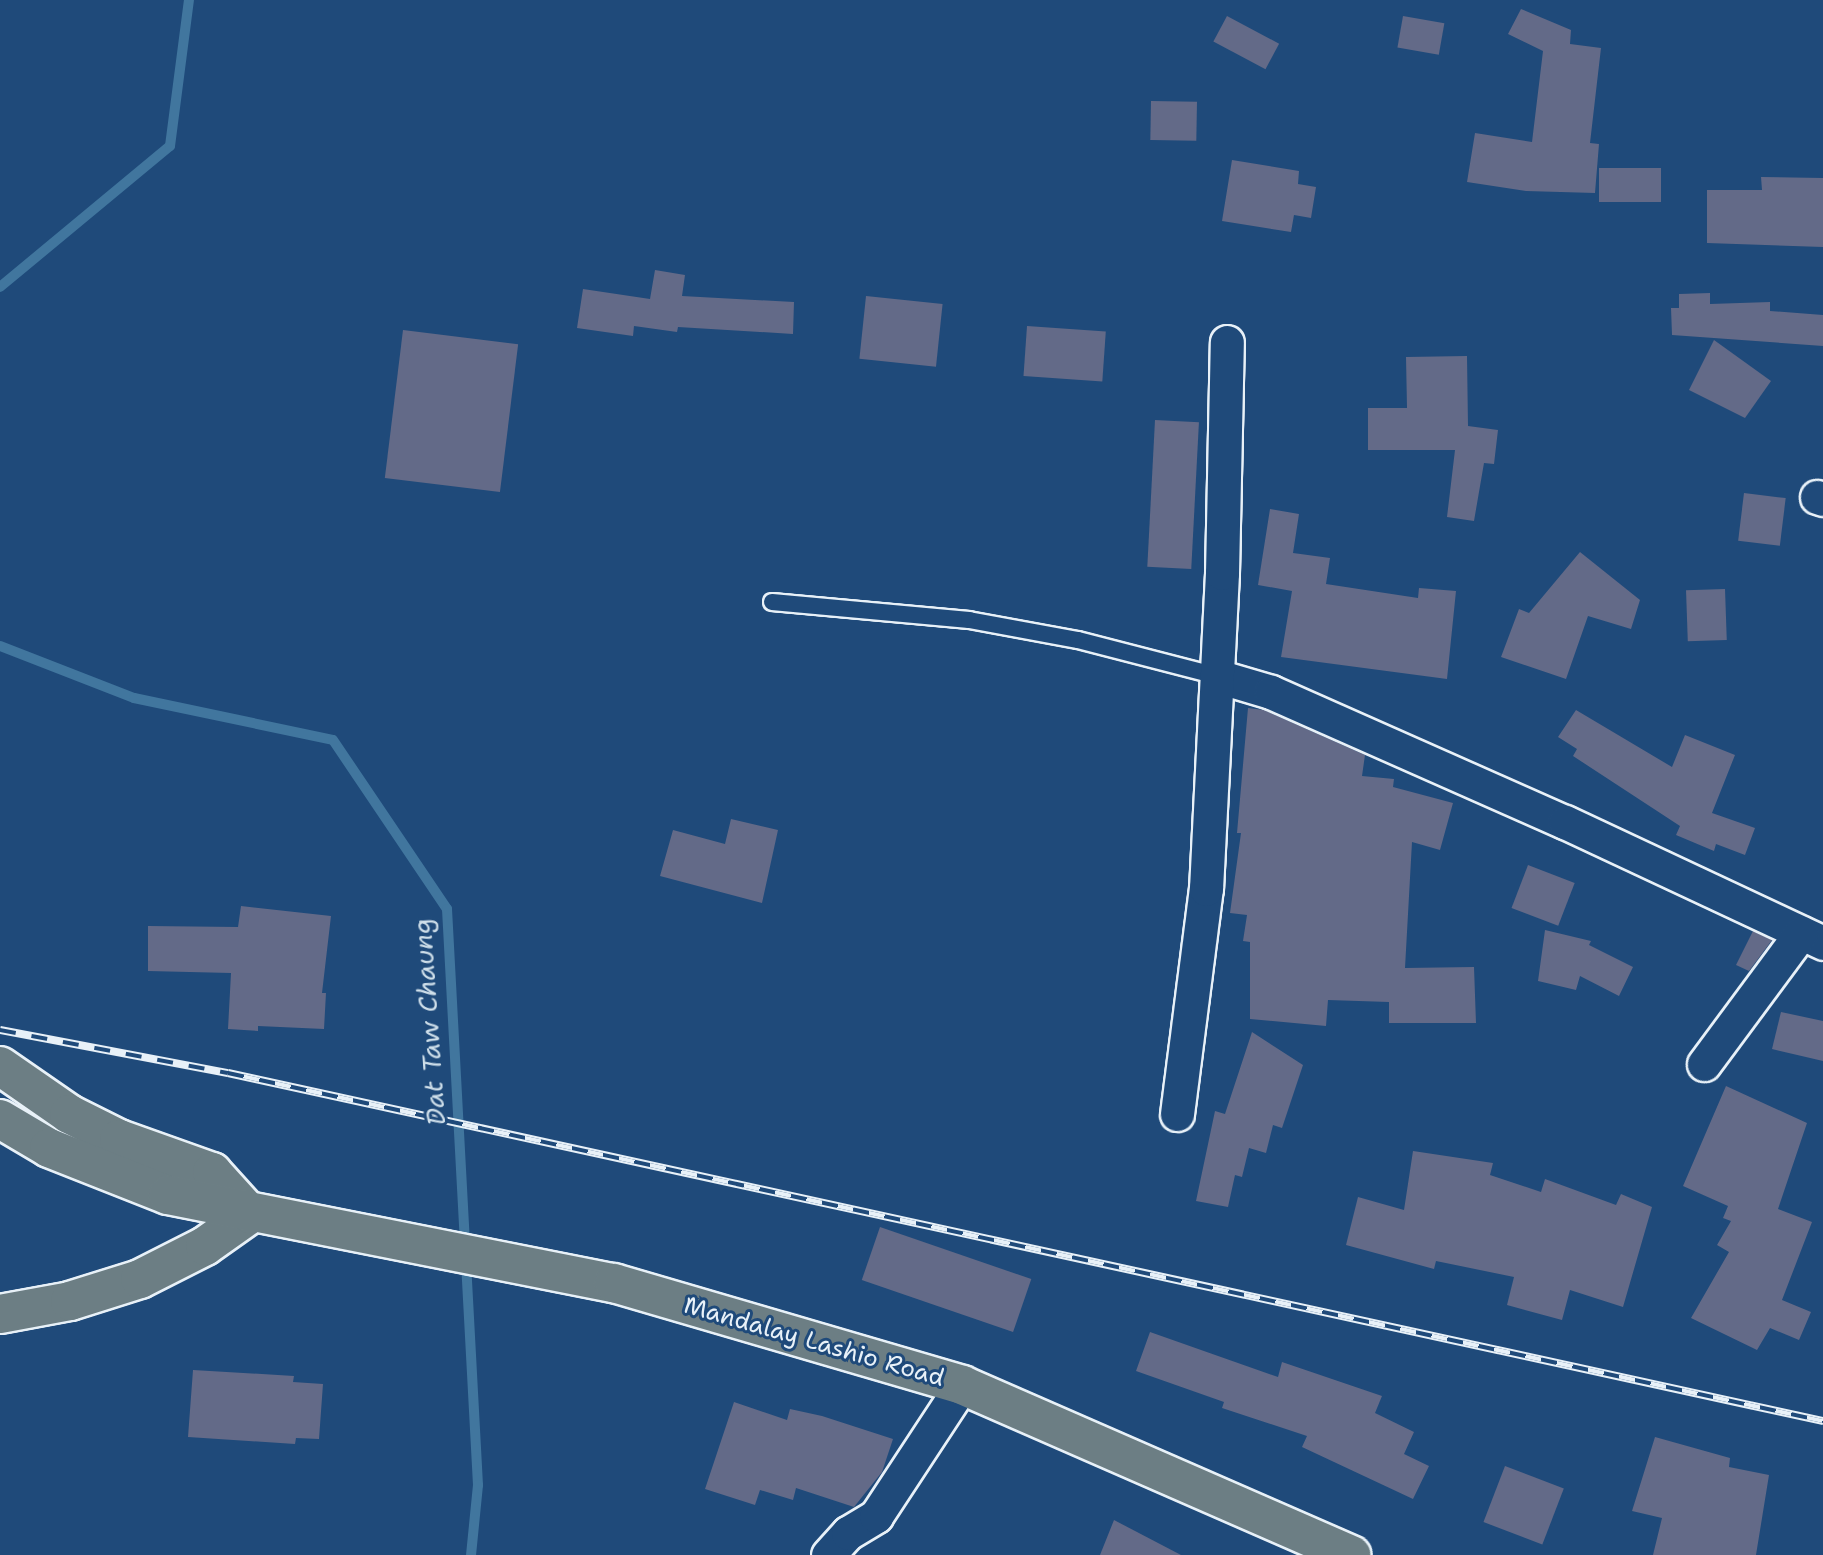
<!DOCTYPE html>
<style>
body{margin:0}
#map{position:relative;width:1823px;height:1555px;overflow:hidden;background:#1f4a7a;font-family:"Shantell Sans",sans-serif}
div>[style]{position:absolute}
.stream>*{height:10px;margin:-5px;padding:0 5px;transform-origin:5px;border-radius:5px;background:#41769e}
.building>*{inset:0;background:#636a88;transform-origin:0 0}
.roads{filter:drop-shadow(2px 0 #e8f1f8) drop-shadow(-2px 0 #e8f1f8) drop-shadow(0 2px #e8f1f8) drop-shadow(0 -2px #e8f1f8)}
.service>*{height:16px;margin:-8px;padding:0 8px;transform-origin:8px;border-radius:8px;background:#1f4a7a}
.minor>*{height:33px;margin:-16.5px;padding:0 16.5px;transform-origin:16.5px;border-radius:16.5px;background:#1f4a7a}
.primary>*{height:38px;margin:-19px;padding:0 19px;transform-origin:19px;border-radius:19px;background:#6c7e84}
.trunk>*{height:38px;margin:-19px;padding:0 19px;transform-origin:19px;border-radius:19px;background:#6c7e84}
.rail>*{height:8px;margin-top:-4px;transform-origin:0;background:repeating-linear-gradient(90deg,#1f4a7a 0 16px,#e8f1f8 0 32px);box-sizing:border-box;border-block:2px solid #e8f1f8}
span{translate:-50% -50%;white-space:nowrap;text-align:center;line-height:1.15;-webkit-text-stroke:6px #1f4a7a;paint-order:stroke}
.street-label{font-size:24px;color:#e8f1f8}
.water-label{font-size:26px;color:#cfdfea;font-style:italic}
</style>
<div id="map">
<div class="stream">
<i style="left:0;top:287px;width:221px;rotate:-39.7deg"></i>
<i style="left:170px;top:146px;width:147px;rotate:-82.6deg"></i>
<i style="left:0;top:646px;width:144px;rotate:21.2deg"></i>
<i style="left:134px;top:698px;width:203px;rotate:11.9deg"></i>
<i style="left:333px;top:740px;width:204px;rotate:56deg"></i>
<i style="left:447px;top:909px;width:577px;rotate:86.92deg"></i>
<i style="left:478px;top:1485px;width:70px;rotate:95.7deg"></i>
</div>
<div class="building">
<i style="clip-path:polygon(1521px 9px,1571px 30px,1570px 44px,1601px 48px,1590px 143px,1599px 144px,1595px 193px,1526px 191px,1467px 182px,1475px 133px,1532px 142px,1543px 51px,1508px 34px)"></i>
<i style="left:1227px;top:16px;width:59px;height:29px;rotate:28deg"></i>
<i style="left:1403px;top:16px;width:42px;height:32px;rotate:10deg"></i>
<i style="left:1151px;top:101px;width:46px;height:39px;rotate:1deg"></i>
<i style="clip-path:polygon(1232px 160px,1299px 171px,1298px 184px,1316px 187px,1311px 218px,1294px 215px,1291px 232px,1222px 221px)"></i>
<i style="left:1599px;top:168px;width:62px;height:34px"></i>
<i style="clip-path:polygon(1761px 177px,1823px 178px,1823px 247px,1707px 243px,1707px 190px,1762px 190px)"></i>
<i style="clip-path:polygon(655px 270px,685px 275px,682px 296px,794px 302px,793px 334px,678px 327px,677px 332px,634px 326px,633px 336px,577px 328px,583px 289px,650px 299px)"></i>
<i style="clip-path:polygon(1710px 293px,1710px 304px,1770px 302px,1770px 311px,1823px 315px,1823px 346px,1672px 335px,1671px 308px,1679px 308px,1679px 294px)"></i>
<i style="left:866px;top:296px;width:77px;height:63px;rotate:6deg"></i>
<i style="left:1027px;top:326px;width:79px;height:50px;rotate:4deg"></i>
<i style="left:403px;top:330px;width:116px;height:149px;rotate:7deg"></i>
<i style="clip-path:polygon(1714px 340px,1771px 381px,1745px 418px,1689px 390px)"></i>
<i style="clip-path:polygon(1467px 356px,1468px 426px,1498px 430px,1494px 464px,1484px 463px,1474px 521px,1447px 517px,1455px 450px,1368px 450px,1368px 408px,1407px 408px,1406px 357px)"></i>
<i style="left:1155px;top:420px;width:44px;height:147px;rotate:3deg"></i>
<i style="left:1744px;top:493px;width:42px;height:48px;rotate:7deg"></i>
<i style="clip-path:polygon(1270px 509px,1299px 514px,1293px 553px,1330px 558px,1326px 584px,1418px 598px,1419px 588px,1456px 591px,1447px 679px,1281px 657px,1292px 591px,1258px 585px)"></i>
<i style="clip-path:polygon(1580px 552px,1640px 600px,1631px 629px,1588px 616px,1566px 679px,1501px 657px,1519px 609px,1529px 613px)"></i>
<i style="left:1725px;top:589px;width:51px;height:39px;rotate:88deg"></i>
<i style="clip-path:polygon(1248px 708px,1264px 710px,1365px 755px,1362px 776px,1394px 779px,1393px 787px,1453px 803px,1440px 850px,1412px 842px,1405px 968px,1474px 967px,1476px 1023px,1389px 1023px,1389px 1002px,1328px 1000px,1326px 1026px,1250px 1019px,1250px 942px,1243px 941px,1247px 915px,1230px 913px,1241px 833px,1237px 833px)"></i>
<i style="clip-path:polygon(1576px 710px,1672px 767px,1685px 735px,1735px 755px,1712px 813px,1755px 828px,1745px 855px,1716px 844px,1714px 851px,1676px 835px,1680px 826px,1573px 756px,1577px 749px,1558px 737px)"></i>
<i style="clip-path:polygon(731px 819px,778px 830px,762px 903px,660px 876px,673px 830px,725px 844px)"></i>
<i style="left:1528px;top:865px;width:50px;height:46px;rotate:21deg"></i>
<i style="clip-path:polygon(241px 906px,331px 916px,322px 993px,326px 993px,324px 1029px,258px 1026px,258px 1031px,228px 1029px,231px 973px,148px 971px,148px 926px,238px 927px)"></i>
<i style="clip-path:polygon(1545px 930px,1591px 941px,1589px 945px,1633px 967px,1619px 996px,1580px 976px,1576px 990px,1538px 981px)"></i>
<i style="clip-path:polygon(1753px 931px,1772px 940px,1749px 971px,1736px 965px)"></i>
<i style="clip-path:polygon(1781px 1012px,1823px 1021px,1823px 1061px,1772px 1049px)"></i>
<i style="clip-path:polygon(1252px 1032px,1303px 1065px,1282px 1128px,1273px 1125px,1266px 1153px,1249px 1148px,1242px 1177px,1235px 1175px,1228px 1207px,1196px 1201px,1215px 1111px,1225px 1114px)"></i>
<i style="clip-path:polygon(1726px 1086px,1807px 1123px,1778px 1209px,1812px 1222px,1782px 1300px,1811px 1312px,1799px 1340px,1770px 1328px,1757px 1350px,1691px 1318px,1729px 1252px,1717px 1245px,1731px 1221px,1723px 1218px,1728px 1206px,1683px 1186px)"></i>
<i style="clip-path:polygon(1413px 1151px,1493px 1163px,1490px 1175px,1541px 1192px,1545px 1179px,1616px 1205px,1621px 1194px,1652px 1207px,1623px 1307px,1570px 1290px,1562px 1320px,1507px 1305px,1514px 1277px,1436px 1261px,1434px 1269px,1346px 1245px,1358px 1197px,1404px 1210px)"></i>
<i style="left:880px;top:1227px;width:160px;height:56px;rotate:19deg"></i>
<i style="clip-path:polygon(1150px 1332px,1278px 1377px,1282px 1362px,1382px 1396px,1375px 1413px,1414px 1432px,1404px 1454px,1429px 1466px,1413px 1499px,1302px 1447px,1307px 1436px,1222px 1408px,1224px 1402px,1136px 1371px)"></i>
<i style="clip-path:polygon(193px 1370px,294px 1376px,293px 1382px,323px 1384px,319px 1439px,296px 1438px,295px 1444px,188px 1437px)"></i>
<i style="clip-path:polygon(734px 1402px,787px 1420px,790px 1409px,822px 1416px,893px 1439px,882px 1472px,854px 1507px,796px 1488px,793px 1500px,760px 1490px,755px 1505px,705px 1489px)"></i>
<i style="clip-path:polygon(1655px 1437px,1730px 1458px,1729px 1467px,1769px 1475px,1756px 1555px,1653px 1555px,1662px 1518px,1632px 1511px)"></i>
<i style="left:1505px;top:1466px;width:63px;height:60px;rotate:21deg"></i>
<i style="clip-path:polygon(1114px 1520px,1181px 1555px,1100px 1555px)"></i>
</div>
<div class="roads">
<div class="service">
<i style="left:772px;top:602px;width:198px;rotate:5.2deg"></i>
<i style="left:969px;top:620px;width:111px;rotate:10.4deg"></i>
<i style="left:1078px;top:640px;width:144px;rotate:14.5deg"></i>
</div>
<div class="minor">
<i style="left:1817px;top:497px;width:6px;rotate:18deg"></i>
<i style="left:1217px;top:676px;width:56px;rotate:16.5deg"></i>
<i style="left:1271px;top:692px;width:321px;rotate:23.9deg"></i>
<i style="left:1565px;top:822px;width:285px;rotate:25.1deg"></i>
<i style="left:1704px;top:1064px;width:163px;rotate:-53.5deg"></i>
<i style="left:1177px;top:1114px;width:227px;rotate:-82.7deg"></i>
<i style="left:1206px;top:889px;width:316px;rotate:-87.1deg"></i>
<i style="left:1222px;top:573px;width:231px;rotate:-88.8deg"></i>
<i style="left:828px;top:1555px;width:30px;rotate:-48deg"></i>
<i style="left:848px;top:1533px;width:33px;rotate:-31deg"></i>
<i style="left:876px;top:1516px;width:157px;rotate:-56.7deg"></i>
</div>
<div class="primary">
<i style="left:0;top:1314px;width:71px;rotate:-10.5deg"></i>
<i style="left:70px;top:1301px;width:73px;rotate:-17.4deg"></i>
<i style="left:140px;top:1279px;width:73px;rotate:-26.9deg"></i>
<i style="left:205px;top:1246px;width:55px;rotate:-35.4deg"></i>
</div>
<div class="trunk">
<i style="left:0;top:1066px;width:84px;rotate:34.8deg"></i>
<i style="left:69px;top:1114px;width:56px;rotate:26.6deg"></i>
<i style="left:119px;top:1139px;width:99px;rotate:19.5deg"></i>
<i style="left:212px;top:1172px;width:57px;rotate:47.9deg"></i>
<i style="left:0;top:1119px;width:57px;rotate:30.6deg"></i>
<i style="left:49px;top:1148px;width:128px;rotate:21.6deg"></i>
<i style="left:168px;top:1195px;width:455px;rotate:11.2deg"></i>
<i style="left:614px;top:1283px;width:363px;rotate:16.3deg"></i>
<i style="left:962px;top:1385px;width:425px;rotate:23.6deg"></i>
</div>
</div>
<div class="rail">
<i style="left:0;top:1030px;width:232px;rotate:10.7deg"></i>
<i style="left:228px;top:1073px;width:1633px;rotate:12.31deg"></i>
</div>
<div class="street-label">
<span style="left:814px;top:1342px;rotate:16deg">Mandalay Lashio Road</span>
</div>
<div class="water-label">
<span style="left:429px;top:1022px;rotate:-94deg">Dat Taw Chaung</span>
</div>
</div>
